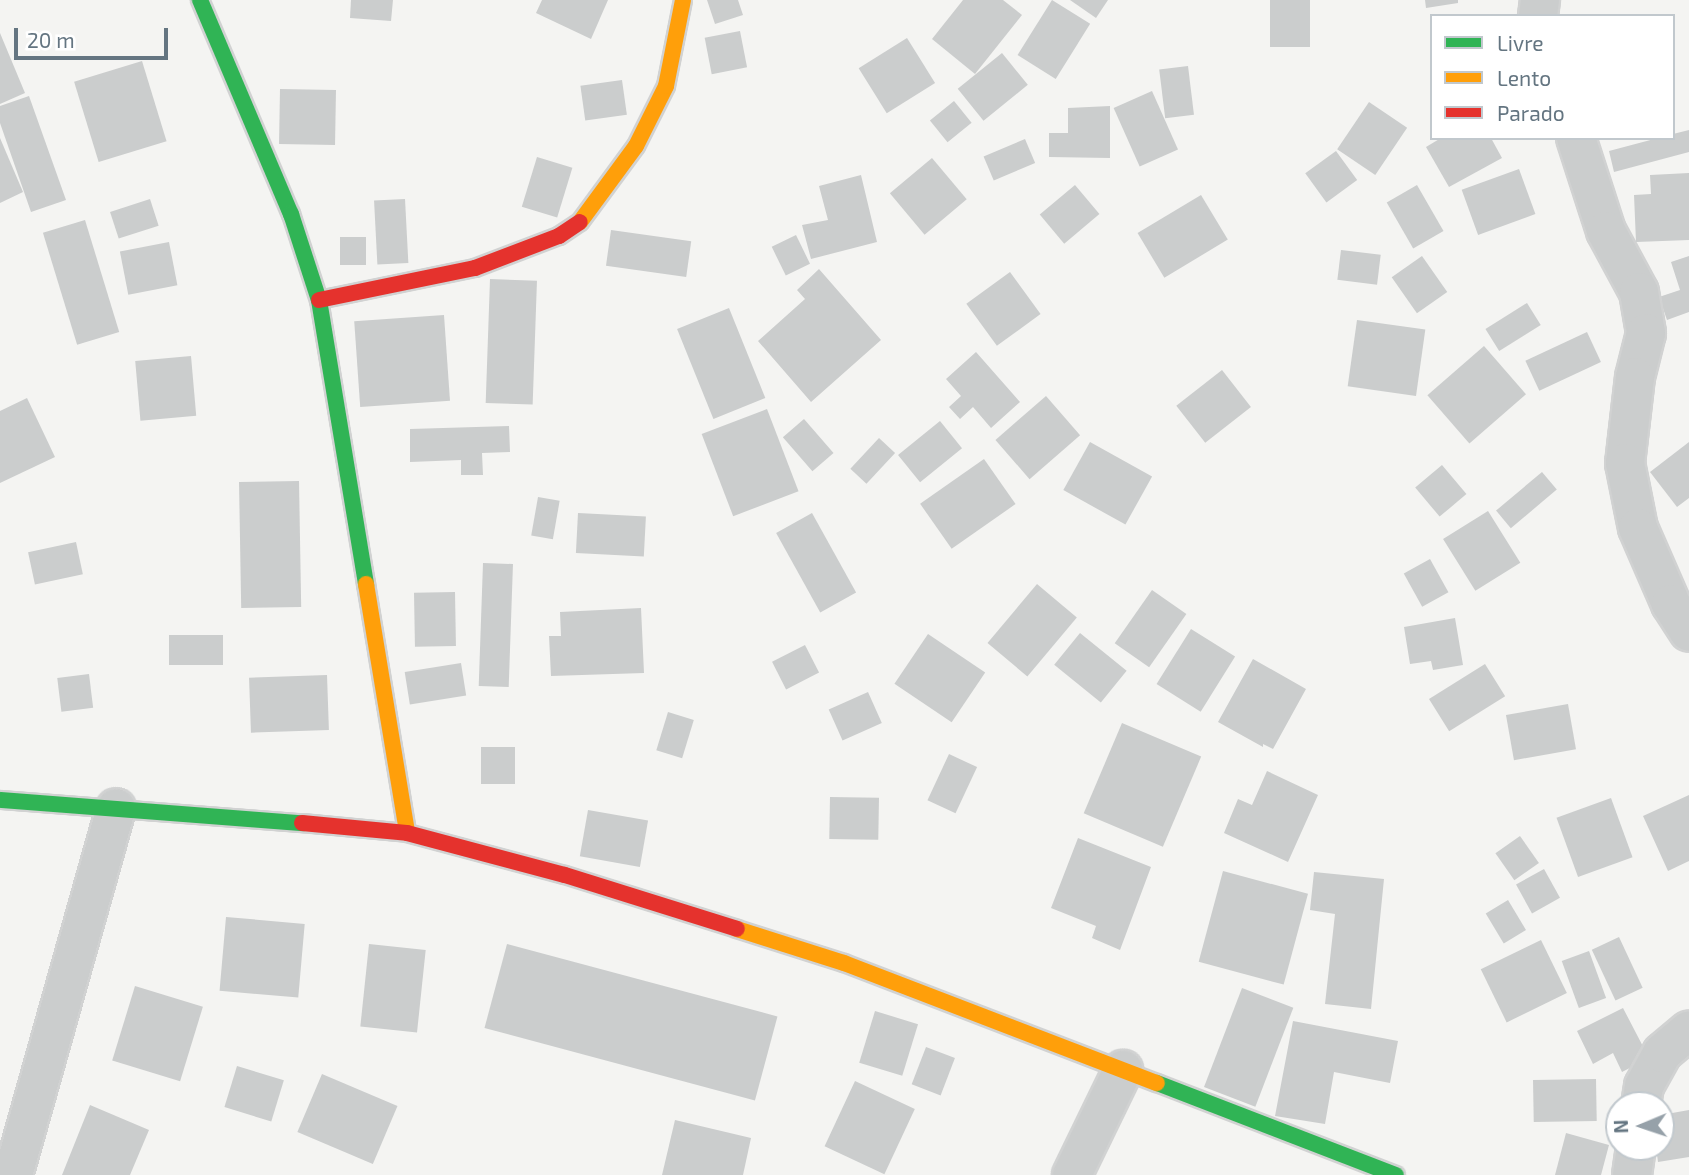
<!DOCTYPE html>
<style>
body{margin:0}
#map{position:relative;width:1689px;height:1175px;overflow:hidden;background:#f4f4f2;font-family:"Exo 2",sans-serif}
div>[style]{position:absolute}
.building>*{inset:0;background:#cbcdcd;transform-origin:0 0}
.roads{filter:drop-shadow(2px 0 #d1d2d2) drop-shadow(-2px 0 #d1d2d2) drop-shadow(0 2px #d1d2d2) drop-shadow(0 -2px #d1d2d2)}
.street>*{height:38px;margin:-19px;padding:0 19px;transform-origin:19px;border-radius:19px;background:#cbcdcd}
.fast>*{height:16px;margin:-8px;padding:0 8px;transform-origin:8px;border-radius:8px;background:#30b455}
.slow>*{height:16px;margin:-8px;padding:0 8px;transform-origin:8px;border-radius:8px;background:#ff9f0a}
.jam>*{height:16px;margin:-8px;padding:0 8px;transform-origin:8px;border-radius:8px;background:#e5322d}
span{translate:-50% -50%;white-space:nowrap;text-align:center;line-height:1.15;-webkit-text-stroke:7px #fff;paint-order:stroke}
.legend{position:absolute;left:1430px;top:14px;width:245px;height:126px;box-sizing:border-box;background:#fff;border:2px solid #c1c8cd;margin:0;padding:9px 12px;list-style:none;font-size:21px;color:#647581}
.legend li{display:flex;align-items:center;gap:14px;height:35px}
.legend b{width:35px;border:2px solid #c1c8cd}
.north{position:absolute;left:1605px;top:1091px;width:70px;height:70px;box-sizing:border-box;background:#fff;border:2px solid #c1c8cd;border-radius:50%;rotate:268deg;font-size:19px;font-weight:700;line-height:28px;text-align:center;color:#647581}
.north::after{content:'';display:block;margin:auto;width:24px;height:32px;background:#96a1a9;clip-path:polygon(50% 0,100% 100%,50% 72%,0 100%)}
.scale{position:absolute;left:14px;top:28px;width:154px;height:32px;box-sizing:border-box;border:4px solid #647581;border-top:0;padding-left:9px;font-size:21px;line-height:24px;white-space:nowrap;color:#647581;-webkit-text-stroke:5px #fff;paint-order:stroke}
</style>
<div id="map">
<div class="building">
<i style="clip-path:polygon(351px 0,393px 0,391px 21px,350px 18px)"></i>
<i style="clip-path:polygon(542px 0,608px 0,591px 39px,536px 13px)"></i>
<i style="clip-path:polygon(707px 0,738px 0,743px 15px,715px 24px)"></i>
<i style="clip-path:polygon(963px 0,1003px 0,1022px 15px,975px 74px,932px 39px)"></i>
<i style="left:1052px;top:0;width:45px;height:65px;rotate:32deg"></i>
<i style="clip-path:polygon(1070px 0,1108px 0,1096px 18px)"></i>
<i style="left:1270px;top:0;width:40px;height:47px"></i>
<i style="clip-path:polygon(1425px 0,1458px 0,1458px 3px,1426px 8px)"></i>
<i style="left:740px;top:31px;width:37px;height:36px;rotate:79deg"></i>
<i style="clip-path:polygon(0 33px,25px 93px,0 104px)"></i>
<i style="left:907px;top:38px;width:53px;height:57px;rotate:58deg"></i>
<i style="left:1002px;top:53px;width:41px;height:57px;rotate:51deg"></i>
<i style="left:142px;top:61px;width:84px;height:71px;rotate:73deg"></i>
<i style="left:1188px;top:66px;width:49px;height:29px;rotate:83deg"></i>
<i style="left:622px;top:80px;width:35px;height:42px;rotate:82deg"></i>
<i style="left:280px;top:89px;width:56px;height:55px;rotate:1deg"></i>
<i style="left:1152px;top:91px;width:64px;height:42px;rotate:66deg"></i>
<i style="clip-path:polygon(29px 96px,66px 200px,31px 212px,0 123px,0 106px)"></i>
<i style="left:954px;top:101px;width:28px;height:31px;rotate:51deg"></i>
<i style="left:1369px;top:102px;width:46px;height:57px;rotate:34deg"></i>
<i style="clip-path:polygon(1110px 106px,1110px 158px,1049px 157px,1049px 133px,1068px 133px,1068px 108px)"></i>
<i style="clip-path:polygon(1689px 130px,1689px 152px,1614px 172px,1609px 151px,1658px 138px,1673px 138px,1673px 134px)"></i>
<i style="clip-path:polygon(0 138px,23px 192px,0 203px)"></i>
<i style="clip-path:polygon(1441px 138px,1491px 138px,1502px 158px,1449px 187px,1426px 147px)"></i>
<i style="left:1025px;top:139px;width:26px;height:45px;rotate:67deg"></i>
<i style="left:1336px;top:151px;width:36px;height:38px;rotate:54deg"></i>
<i style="left:537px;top:157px;width:37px;height:52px;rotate:17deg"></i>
<i style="left:932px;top:158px;width:54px;height:55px;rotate:50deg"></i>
<i style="left:1519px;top:169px;width:48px;height:61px;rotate:70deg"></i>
<i style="clip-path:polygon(1689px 173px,1689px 240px,1636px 242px,1634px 195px,1651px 194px,1650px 175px)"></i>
<i style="clip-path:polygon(861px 175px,877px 242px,811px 259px,802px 225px,828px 220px,819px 186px)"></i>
<i style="left:1075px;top:185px;width:38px;height:46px;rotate:50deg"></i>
<i style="left:1417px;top:185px;width:53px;height:35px;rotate:60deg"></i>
<i style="left:1201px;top:195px;width:52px;height:74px;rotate:59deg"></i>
<i style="left:150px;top:199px;width:28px;height:42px;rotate:72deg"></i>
<i style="left:405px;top:199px;width:64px;height:31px;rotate:87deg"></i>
<i style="left:85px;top:220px;width:117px;height:44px;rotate:73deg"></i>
<i style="left:611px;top:230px;width:81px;height:36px;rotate:8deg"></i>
<i style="left:796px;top:235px;width:32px;height:27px;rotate:64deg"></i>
<i style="left:340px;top:237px;width:26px;height:28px"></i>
<i style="left:169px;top:242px;width:44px;height:50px;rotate:79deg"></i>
<i style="left:1341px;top:250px;width:40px;height:30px;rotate:7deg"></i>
<i style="left:1422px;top:256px;width:44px;height:37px;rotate:55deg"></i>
<i style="clip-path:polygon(1689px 256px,1689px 312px,1667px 320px,1659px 297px,1680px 290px,1671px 262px)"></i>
<i style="clip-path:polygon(819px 269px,881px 340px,811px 402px,758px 341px,805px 299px,797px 290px)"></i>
<i style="left:1010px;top:272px;width:52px;height:54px;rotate:54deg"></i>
<i style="left:490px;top:279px;width:47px;height:124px;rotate:2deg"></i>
<i style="left:1527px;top:303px;width:26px;height:49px;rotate:58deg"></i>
<i style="left:729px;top:308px;width:97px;height:56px;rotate:68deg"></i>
<i style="left:444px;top:315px;width:86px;height:90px;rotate:86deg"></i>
<i style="left:1357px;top:320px;width:69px;height:67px;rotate:8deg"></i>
<i style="left:1587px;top:332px;width:33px;height:68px;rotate:65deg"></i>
<i style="left:1484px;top:346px;width:64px;height:75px;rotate:49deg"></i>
<i style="clip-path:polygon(976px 352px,1020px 402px,991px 428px,973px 407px,960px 419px,949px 407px,961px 396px,946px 379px)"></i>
<i style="left:191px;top:356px;width:60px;height:56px;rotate:85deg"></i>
<i style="left:1222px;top:370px;width:47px;height:58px;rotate:52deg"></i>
<i style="left:1046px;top:396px;width:52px;height:67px;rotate:49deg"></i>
<i style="clip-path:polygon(27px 398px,55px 457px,0 483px,0 411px)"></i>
<i style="left:767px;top:409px;width:88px;height:70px;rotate:69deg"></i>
<i style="left:804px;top:419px;width:45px;height:28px;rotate:49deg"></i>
<i style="left:940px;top:421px;width:35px;height:54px;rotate:51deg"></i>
<i style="clip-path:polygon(509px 426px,510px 452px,482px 453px,483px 475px,461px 475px,461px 460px,410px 462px,410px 429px)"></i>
<i style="left:879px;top:438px;width:22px;height:42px;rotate:43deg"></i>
<i style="left:1090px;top:442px;width:71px;height:55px;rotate:29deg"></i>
<i style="clip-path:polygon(1689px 442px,1689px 498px,1677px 507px,1650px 472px)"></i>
<i style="left:984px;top:459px;width:55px;height:78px;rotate:55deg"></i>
<i style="left:1442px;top:465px;width:38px;height:35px;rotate:50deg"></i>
<i style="left:1542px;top:472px;width:23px;height:60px;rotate:50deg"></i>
<i style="left:299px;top:481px;width:126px;height:60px;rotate:89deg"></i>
<i style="left:538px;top:497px;width:22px;height:39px;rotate:10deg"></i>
<i style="left:1488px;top:511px;width:61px;height:53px;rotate:58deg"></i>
<i style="left:578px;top:513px;width:68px;height:40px;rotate:3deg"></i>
<i style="left:812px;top:513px;width:91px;height:41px;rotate:61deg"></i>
<i style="left:76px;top:542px;width:33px;height:49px;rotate:78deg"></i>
<i style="left:1430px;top:559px;width:38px;height:30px;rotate:61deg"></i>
<i style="left:483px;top:563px;width:30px;height:123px;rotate:2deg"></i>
<i style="left:1037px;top:584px;width:52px;height:77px;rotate:40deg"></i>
<i style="left:1152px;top:590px;width:42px;height:65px;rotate:35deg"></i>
<i style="left:455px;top:592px;width:54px;height:41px;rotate:89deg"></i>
<i style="clip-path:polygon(641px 608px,644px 673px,551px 676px,549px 636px,561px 636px,560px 612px)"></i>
<i style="clip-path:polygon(1455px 618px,1463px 665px,1433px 670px,1431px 661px,1410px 664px,1404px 627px)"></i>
<i style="left:1191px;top:629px;width:52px;height:65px;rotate:32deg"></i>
<i style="left:1080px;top:633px;width:60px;height:41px;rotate:39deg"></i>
<i style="left:928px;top:634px;width:69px;height:60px;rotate:34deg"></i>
<i style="left:169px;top:635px;width:54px;height:30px"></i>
<i style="left:805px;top:645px;width:31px;height:37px;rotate:63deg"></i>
<i style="clip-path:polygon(1253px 659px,1306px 689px,1273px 749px,1263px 744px,1263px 747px,1218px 722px)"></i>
<i style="left:461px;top:663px;width:33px;height:57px;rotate:81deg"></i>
<i style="left:1485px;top:664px;width:38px;height:66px;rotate:58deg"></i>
<i style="left:89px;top:674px;width:34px;height:32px;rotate:83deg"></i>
<i style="left:327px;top:675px;width:55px;height:78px;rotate:88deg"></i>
<i style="left:868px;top:692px;width:34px;height:43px;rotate:66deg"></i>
<i style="left:1568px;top:704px;width:46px;height:63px;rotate:80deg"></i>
<i style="left:668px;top:712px;width:27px;height:40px;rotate:17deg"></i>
<i style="left:1122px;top:723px;width:86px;height:98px;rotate:23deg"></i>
<i style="left:481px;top:747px;width:34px;height:37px"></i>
<i style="left:949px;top:754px;width:31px;height:51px;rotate:25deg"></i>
<i style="clip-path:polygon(1267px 771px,1318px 795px,1288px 862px,1224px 833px,1238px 799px,1252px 805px)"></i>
<i style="clip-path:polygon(1689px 795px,1689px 861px,1668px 871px,1643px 816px)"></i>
<i style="left:830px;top:797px;width:49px;height:42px;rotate:1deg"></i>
<i style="left:1611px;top:798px;width:63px;height:58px;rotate:70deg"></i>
<i style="left:588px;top:810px;width:61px;height:47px;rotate:10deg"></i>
<i style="left:1520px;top:836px;width:33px;height:30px;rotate:55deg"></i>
<i style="clip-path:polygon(1078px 838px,1151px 867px,1120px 950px,1092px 938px,1096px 926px,1051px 908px)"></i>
<i style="left:1544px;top:869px;width:33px;height:32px;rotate:61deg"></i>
<i style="left:1223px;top:871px;width:88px;height:94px;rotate:15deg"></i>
<i style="clip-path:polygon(1314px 872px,1384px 879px,1371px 1009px,1325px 1004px,1335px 914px,1310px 910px)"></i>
<i style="left:1508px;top:900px;width:35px;height:26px;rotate:59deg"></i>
<i style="left:226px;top:917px;width:79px;height:74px;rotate:5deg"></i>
<i style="left:1619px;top:937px;width:56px;height:30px;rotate:65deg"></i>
<i style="left:1541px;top:940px;width:59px;height:67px;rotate:64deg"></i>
<i style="left:369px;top:944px;width:57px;height:83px;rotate:6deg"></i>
<i style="left:507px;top:944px;width:280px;height:87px;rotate:15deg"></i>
<i style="left:1589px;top:951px;width:50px;height:29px;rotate:70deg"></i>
<i style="left:135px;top:986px;width:71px;height:78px;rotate:17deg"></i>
<i style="left:1242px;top:988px;width:55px;height:106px;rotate:21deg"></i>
<i style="clip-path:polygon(1623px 1008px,1649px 1058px,1622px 1072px,1613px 1053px,1593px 1064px,1577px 1031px)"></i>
<i style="left:875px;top:1011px;width:45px;height:54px;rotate:17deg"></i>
<i style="clip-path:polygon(1293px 1021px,1398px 1041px,1390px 1083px,1334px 1072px,1325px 1124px,1275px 1116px)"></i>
<i style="left:926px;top:1047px;width:31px;height:40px;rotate:21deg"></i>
<i style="left:237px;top:1066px;width:49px;height:43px;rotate:17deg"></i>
<i style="left:322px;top:1074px;width:82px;height:63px;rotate:23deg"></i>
<i style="left:1596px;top:1079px;width:42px;height:63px;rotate:89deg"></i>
<i style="left:855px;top:1081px;width:66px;height:72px;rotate:25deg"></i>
<i style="clip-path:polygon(90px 1105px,149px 1130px,130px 1175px,62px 1175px)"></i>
<i style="clip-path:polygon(1689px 1110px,1689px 1157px,1658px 1162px,1656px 1147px,1661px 1147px,1661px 1115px)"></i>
<i style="clip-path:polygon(675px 1120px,751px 1138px,743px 1175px,662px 1175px)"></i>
<i style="clip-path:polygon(1566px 1133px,1609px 1145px,1601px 1175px,1555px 1175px)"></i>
</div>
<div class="roads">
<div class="street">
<i style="left:1538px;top:16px;width:16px;rotate:-83deg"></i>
<i style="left:1576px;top:138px;width:98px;rotate:72.1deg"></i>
<i style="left:1606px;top:231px;width:69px;rotate:61.6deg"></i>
<i style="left:1639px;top:292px;width:42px;rotate:80.3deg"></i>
<i style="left:1646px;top:333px;width:45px;rotate:104deg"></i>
<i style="left:1635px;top:377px;width:87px;rotate:96.6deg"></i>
<i style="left:1625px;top:463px;width:66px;rotate:78.7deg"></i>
<i style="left:1638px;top:528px;width:83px;rotate:66.5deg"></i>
<i style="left:1671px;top:604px;width:33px;rotate:57deg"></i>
<i style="left:1641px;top:1105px;width:19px;rotate:-81deg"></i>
<i style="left:1644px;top:1086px;width:38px;rotate:-61deg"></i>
<i style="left:1662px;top:1053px;width:35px;rotate:-40deg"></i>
<i style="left:13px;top:1175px;width:381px;rotate:-74.3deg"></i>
<i style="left:1072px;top:1175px;width:117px;rotate:-64.1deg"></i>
<i style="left:1632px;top:1175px;width:28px;rotate:-82deg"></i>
</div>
<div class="fast">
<i style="left:200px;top:0;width:233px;rotate:67deg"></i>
<i style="left:291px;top:214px;width:90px;rotate:72deg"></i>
<i style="left:319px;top:300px;width:288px;rotate:80.6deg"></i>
<i style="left:0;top:800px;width:303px;rotate:4.4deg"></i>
<i style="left:1157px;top:1083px;width:256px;rotate:21.1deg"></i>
</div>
<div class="slow">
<i style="left:580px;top:222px;width:94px;rotate:-53.6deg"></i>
<i style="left:636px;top:146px;width:67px;rotate:-63.4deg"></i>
<i style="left:666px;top:86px;width:88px;rotate:-78.8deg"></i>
<i style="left:366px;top:584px;width:252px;rotate:80.6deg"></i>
<i style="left:737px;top:929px;width:112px;rotate:17.6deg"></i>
<i style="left:844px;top:963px;width:335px;rotate:21deg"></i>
</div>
<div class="jam">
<i style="left:319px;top:300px;width:159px;rotate:-11.6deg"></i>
<i style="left:475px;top:268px;width:90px;rotate:-20.9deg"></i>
<i style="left:559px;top:236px;width:25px;rotate:-34deg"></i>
<i style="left:302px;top:823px;width:105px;rotate:5.4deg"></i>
<i style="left:407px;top:833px;width:163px;rotate:14.9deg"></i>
<i style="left:565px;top:875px;width:180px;rotate:17.4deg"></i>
</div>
</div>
<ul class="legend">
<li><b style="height:9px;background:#30b455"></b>Livre</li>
<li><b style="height:9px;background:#ff9f0a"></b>Lento</li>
<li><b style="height:9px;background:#e5322d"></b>Parado</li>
</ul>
<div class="north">N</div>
<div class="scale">20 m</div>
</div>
